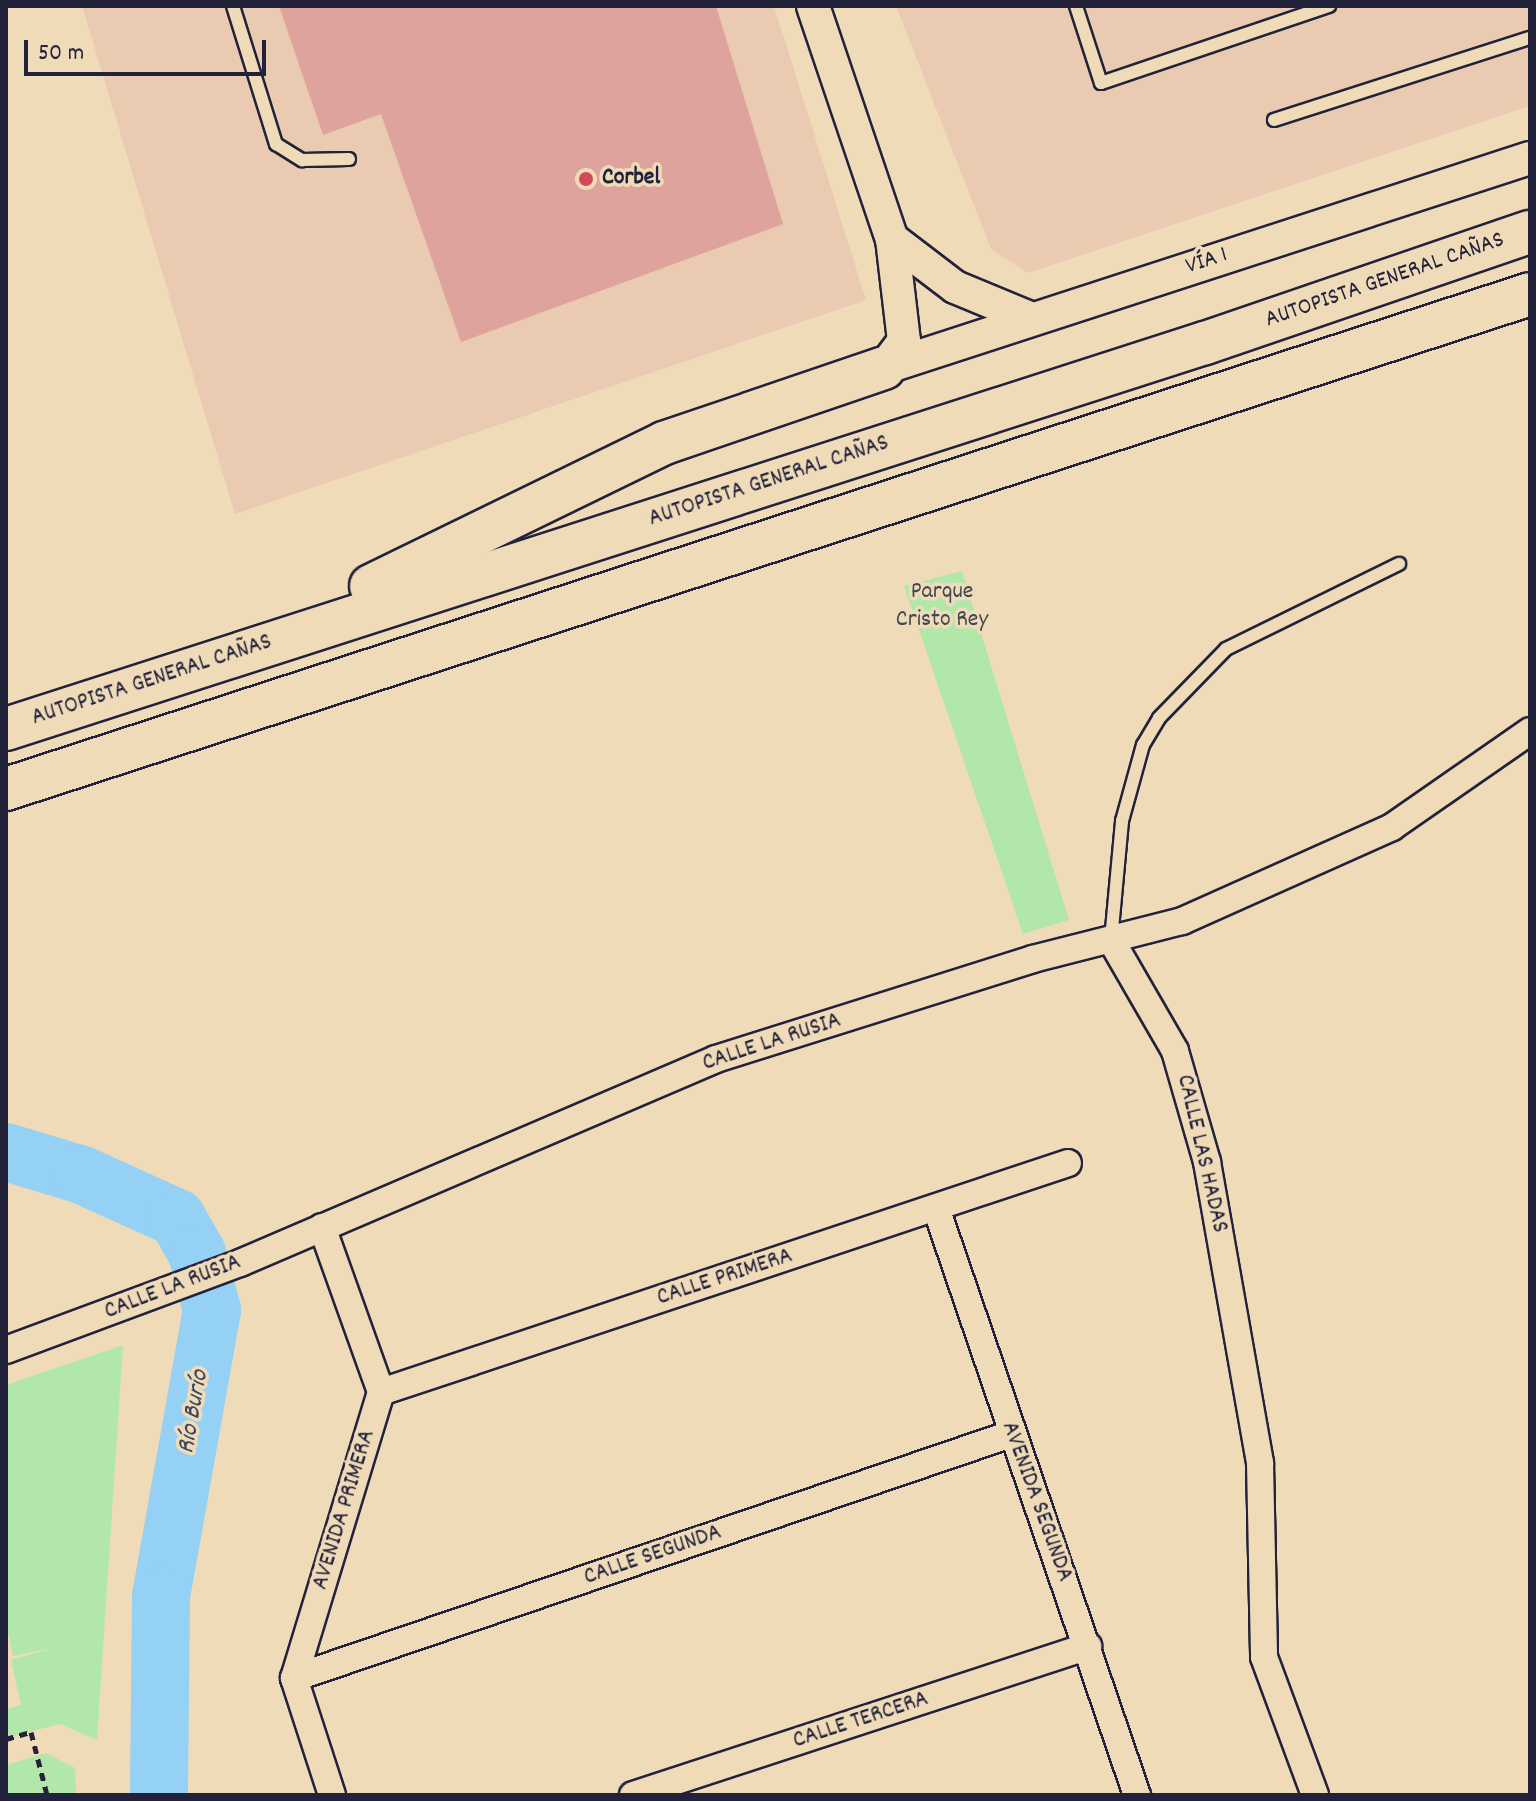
<!DOCTYPE html>
<meta charset="utf-8">
<style>
body{margin:0}
#map{position:relative;width:1536px;height:1801px;overflow:hidden;background:#f0dbb9;font-family:Dekko,sans-serif}
div>[style]{position:absolute}
.built>*{inset:0;background:#eacab0}
.green>*{inset:0;background:#b2e7aa}
.river>*{height:58px;margin:-29px;padding:0 29px;transform-origin:29px;border-radius:29px;background:#94d1f5}
.building>*{inset:0;background:#dda39c}
.path>*{height:5px;margin-top:-2.5px;transform-origin:0;background:repeating-linear-gradient(90deg,#22223b 0 8px,transparent 0 14px)}
.roads{filter:drop-shadow(2px 0 #22223b) drop-shadow(-2px 0 #22223b) drop-shadow(0 2px #22223b) drop-shadow(0 -2px #22223b)}
.service>*{height:12px;margin:-6px;padding:0 6px;transform-origin:6px;border-radius:6px;background:#f0dbb9}
.minor>*{height:26px;margin:-13px;padding:0 13px;transform-origin:13px;border-radius:13px;background:#f0dbb9}
.tertiary>*{height:32px;margin:-16px;padding:0 16px;transform-origin:16px;border-radius:16px;background:#f0dbb9}
.trunk>*{height:42px;margin:-21px;padding:0 21px;transform-origin:21px;border-radius:21px;background:#f0dbb9}
.dots>*{width:22px;height:22px;translate:-50% -50%;box-sizing:border-box;border:4px solid #f0dbb9;border-radius:50%}
span{translate:-50% -50%;white-space:nowrap;text-align:center;line-height:1.15;-webkit-text-stroke:7px #f0dbb9;paint-order:stroke}
.poi-label{font-size:24px;color:#22223b;font-weight:700}
.left{translate:0 -50%;text-align:left}
.street-label{font-size:24px;color:#22223b}
.park-label{font-size:24px;color:#3f4951}
.water-label{font-size:26px;color:#394560;font-style:italic}
.frame{position:absolute;inset:0;border:8px solid #22223b;pointer-events:none}
.scale{position:absolute;left:24px;top:40px;width:242px;height:36px;box-sizing:border-box;border:4px solid #22223b;border-top:0;padding-left:10px;font-size:24px;line-height:28px;white-space:nowrap;color:#22223b;-webkit-text-stroke:6px #f0dbb9;paint-order:stroke}
</style>
<div id="map">
<div class="built">
<i style="clip-path:polygon(82px 6px,774px 6px,866px 300px,235px 514px)"></i>
<i style="clip-path:polygon(896px 6px,1530px 6px,1530px 106px,1028px 273px,991px 249px)"></i>
</div>
<div class="green">
<i style="clip-path:polygon(962px 571px,1069px 920px,1023px 934px,904px 586px)"></i>
<i style="clip-path:polygon(123px 1345px,97px 1740px,60px 1724px,6px 1738px,6px 1709px,21px 1705px,11px 1660px,52px 1648px,13px 1656px,6px 1624px,6px 1385px)"></i>
<i style="clip-path:polygon(46px 1753px,75px 1768px,76px 1795px,6px 1795px,6px 1765px)"></i>
</div>
<div class="river">
<i style="left:6px;top:1152px;width:79px;rotate:16.8deg"></i>
<i style="left:82px;top:1175px;width:104px;rotate:24.4deg"></i>
<i style="left:177px;top:1218px;width:40px;rotate:60.3deg"></i>
<i style="left:197px;top:1253px;width:59px;rotate:75.3deg"></i>
<i style="left:212px;top:1310px;width:291px;rotate:100.1deg"></i>
<i style="left:161px;top:1596px;width:199px;rotate:90.6deg"></i>
</div>
<div class="building">
<i style="clip-path:polygon(279px 6px,716px 6px,783px 224px,461px 342px,381px 114px,323px 135px)"></i>
</div>
<div class="path">
<i style="left:6px;top:1739px;width:26px;rotate:-16deg"></i>
<i style="left:31px;top:1732px;width:65px;rotate:75.7deg"></i>
</div>
<div class="roads">
<div class="service">
<i style="left:233px;top:6px;width:145px;rotate:72.7deg"></i>
<i style="left:276px;top:144px;width:31px;rotate:32deg"></i>
<i style="left:302px;top:160px;width:47px;rotate:-1.2deg"></i>
<i style="left:1076px;top:6px;width:81px;rotate:72deg"></i>
<i style="left:1101px;top:83px;width:241px;rotate:-18.7deg"></i>
<i style="left:1274px;top:120px;width:269px;rotate:-17.8deg"></i>
<i style="left:1111px;top:940px;width:120px;rotate:-84.7deg"></i>
<i style="left:1122px;top:821px;width:79px;rotate:-74.6deg"></i>
<i style="left:1143px;top:745px;width:31px;rotate:-59deg"></i>
<i style="left:1159px;top:718px;width:96px;rotate:-45.8deg"></i>
<i style="left:1226px;top:649px;width:193px;rotate:-26.2deg"></i>
</div>
<div class="minor">
<i style="left:1111px;top:940px;width:128px;rotate:60deg"></i>
<i style="left:1175px;top:1051px;width:116px;rotate:73.9deg"></i>
<i style="left:1207px;top:1162px;width:306px;rotate:80deg"></i>
<i style="left:1260px;top:1463px;width:194px;rotate:88.8deg"></i>
<i style="left:1264px;top:1657px;width:147px;rotate:69.7deg"></i>
<i style="left:936px;top:1208px;width:620px;rotate:71.1deg"></i>
<i style="left:322px;top:1227px;width:175px;rotate:70.3deg"></i>
<i style="left:381px;top:1392px;width:299px;rotate:106.9deg"></i>
<i style="left:294px;top:1678px;width:123px;rotate:72deg"></i>
<i style="left:6px;top:1350px;width:250px;rotate:-20.4deg"></i>
<i style="left:240px;top:1263px;width:518px;rotate:-23.2deg"></i>
<i style="left:716px;top:1059px;width:332px;rotate:-17.5deg"></i>
<i style="left:1033px;top:959px;width:154px;rotate:-14.3deg"></i>
<i style="left:1182px;top:921px;width:230px;rotate:-24.1deg"></i>
<i style="left:1392px;top:827px;width:168px;rotate:-34.8deg"></i>
<i style="left:381px;top:1392px;width:724px;rotate:-18.43deg"></i>
<i style="left:294px;top:1678px;width:757px;rotate:-18.79deg"></i>
<i style="left:633px;top:1795px;width:479px;rotate:-18.1deg"></i>
</div>
<div class="tertiary">
<i style="left:813px;top:6px;width:246px;rotate:71.3deg"></i>
<i style="left:892px;top:239px;width:103px;rotate:83.3deg"></i>
<i style="left:904px;top:341px;width:34px;rotate:127deg"></i>
<i style="left:892px;top:239px;width:79px;rotate:37.3deg"></i>
<i style="left:955px;top:287px;width:81px;rotate:22.5deg"></i>
<i style="left:884px;top:368px;width:679px;rotate:-18.01deg"></i>
</div>
<div class="trunk">
<i style="left:371px;top:586px;width:326px;rotate:-26deg"></i>
<i style="left:664px;top:443px;width:232px;rotate:-18.8deg"></i>
<i style="left:6px;top:729px;width:1260px;rotate:-17.85deg"></i>
<i style="left:1205px;top:343px;width:343px;rotate:-18.9deg"></i>
<i style="left:6px;top:789px;width:1602px;rotate:-17.99deg"></i>
</div>
</div>
<div class="dots">
<i style="left:586px;top:179px;background:#d1495b"></i>
</div>
<div class="poi-label">
<span class="left" style="left:602px;top:179px">Corbel</span>
</div>
<div class="street-label">
<span style="left:1207px;top:262px;rotate:-18deg">VÍA 1</span>
<span style="left:1385px;top:281px;rotate:-19deg">AUTOPISTA GENERAL CAÑAS</span>
<span style="left:769px;top:482px;rotate:-18deg">AUTOPISTA GENERAL CAÑAS</span>
<span style="left:152px;top:681px;rotate:-18deg">AUTOPISTA GENERAL CAÑAS</span>
<span style="left:772px;top:1043px;rotate:-18deg">CALLE LA RUSIA</span>
<span style="left:1201px;top:1154px;rotate:77deg">CALLE LAS HADAS</span>
<span style="left:725px;top:1278px;rotate:-18deg">CALLE PRIMERA</span>
<span style="left:173px;top:1288px;rotate:-21deg">CALLE LA RUSIA</span>
<span style="left:1036px;top:1502px;rotate:70deg">AVENIDA SEGUNDA</span>
<span style="left:345px;top:1510px;rotate:-73deg">AVENIDA PRIMERA</span>
<span style="left:653px;top:1556px;rotate:-19deg">CALLE SEGUNDA</span>
<span style="left:861px;top:1721px;rotate:-18deg">CALLE TERCERA</span>
</div>
<div class="park-label">
<span style="left:942px;top:607px">Parque<br>Cristo Rey</span>
</div>
<div class="water-label">
<span style="left:194px;top:1412px;rotate:-80deg">Río Burío</span>
</div>
<div class="frame"></div>
<div class="scale">50 m</div>
</div>
